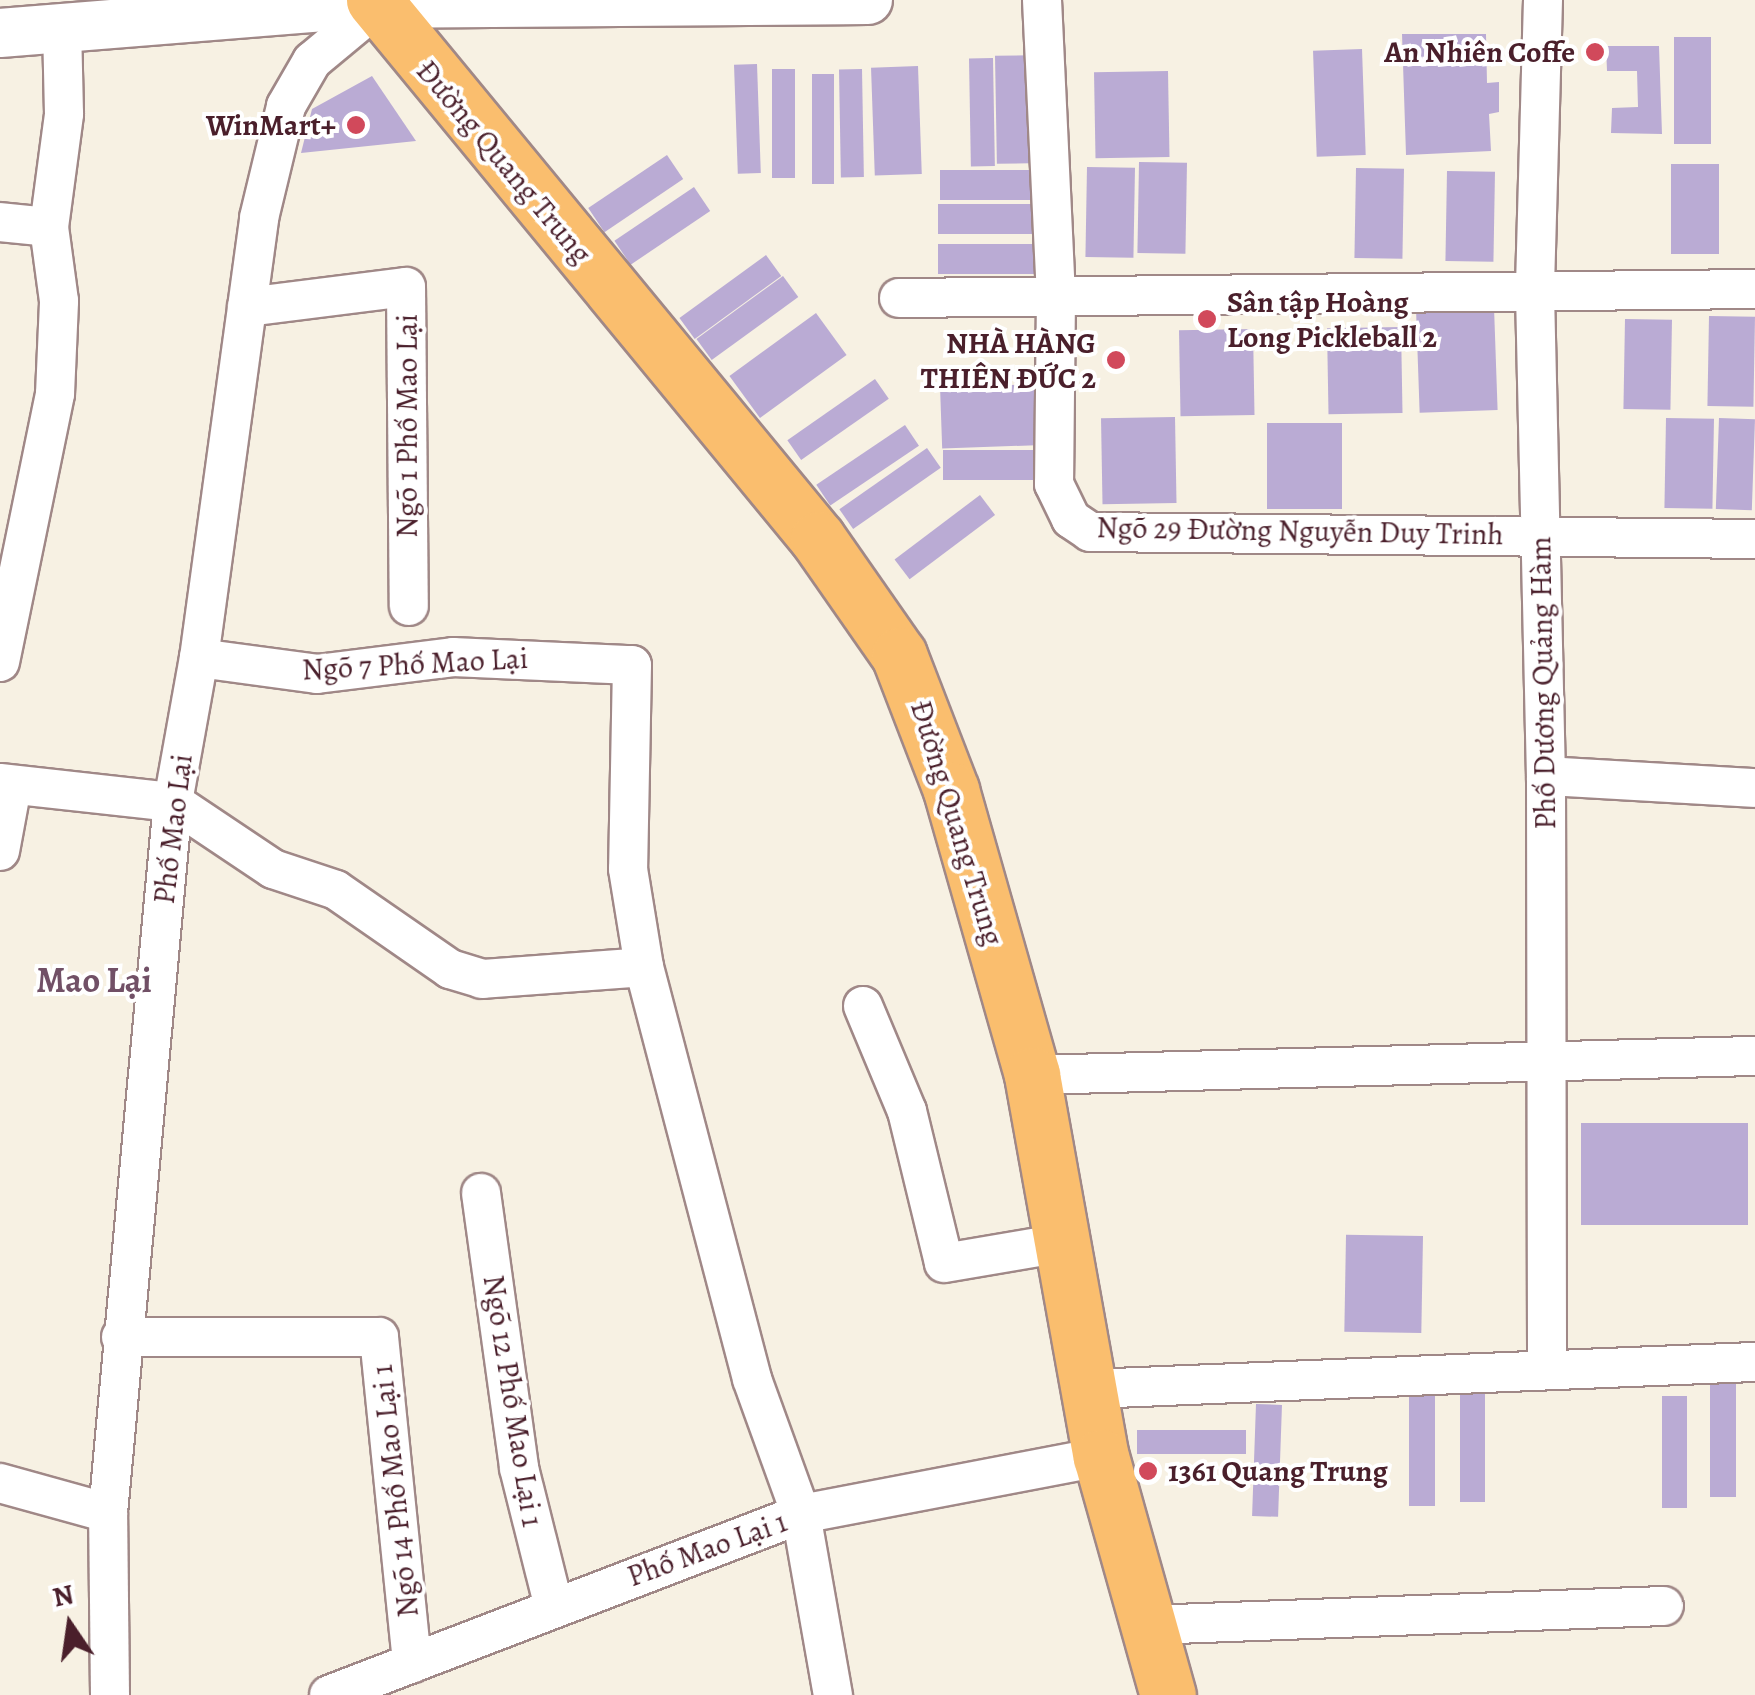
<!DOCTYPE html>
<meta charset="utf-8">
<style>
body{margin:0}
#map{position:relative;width:1755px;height:1695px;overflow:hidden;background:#f7f1e3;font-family:Alegreya,serif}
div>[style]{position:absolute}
.building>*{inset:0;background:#baabd4;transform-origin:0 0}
.roads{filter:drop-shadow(2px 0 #a08887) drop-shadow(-2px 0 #a08887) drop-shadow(0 2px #a08887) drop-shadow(0 -2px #a08887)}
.minor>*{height:38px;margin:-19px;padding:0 19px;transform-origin:19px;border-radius:19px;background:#fff}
.tertiary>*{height:48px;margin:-24px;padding:0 24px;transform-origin:24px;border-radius:24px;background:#fff}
.primary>*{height:55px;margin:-27.5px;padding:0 27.5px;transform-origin:27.5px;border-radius:27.5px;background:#fabe6e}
.dots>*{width:28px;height:28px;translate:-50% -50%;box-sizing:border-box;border:5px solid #fff;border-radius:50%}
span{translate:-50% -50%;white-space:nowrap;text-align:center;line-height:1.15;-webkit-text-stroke:8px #fff;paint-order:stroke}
.poi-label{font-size:30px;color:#4a1f2b;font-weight:700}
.right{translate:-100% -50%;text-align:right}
.left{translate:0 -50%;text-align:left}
.street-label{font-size:30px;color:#4a1f2b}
.quarter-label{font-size:35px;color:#715066;font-weight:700}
.north{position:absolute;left:20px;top:1575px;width:100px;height:100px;-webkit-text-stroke:8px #fff;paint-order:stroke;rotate:347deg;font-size:28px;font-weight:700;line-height:40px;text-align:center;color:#4a1f2b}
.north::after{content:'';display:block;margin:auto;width:35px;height:45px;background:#4a1f2b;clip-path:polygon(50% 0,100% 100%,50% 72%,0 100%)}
</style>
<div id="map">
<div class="building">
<i style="clip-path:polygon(1402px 34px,1486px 34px,1487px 83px,1499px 82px,1499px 112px,1489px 114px,1491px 151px,1406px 155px)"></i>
<i style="left:1674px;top:37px;width:37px;height:107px"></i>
<i style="clip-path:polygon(1606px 46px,1659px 46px,1662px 134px,1611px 133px,1612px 108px,1638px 107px,1637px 71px,1607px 71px)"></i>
<i style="left:1362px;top:49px;width:106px;height:49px;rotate:88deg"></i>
<i style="left:1042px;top:55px;width:108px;height:47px;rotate:89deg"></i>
<i style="left:993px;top:58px;width:108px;height:24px;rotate:89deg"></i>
<i style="left:757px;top:64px;width:109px;height:23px;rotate:88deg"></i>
<i style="left:918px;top:66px;width:108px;height:47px;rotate:88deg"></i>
<i style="left:772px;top:69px;width:23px;height:109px"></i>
<i style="left:862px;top:69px;width:108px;height:23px;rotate:89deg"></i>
<i style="left:1168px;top:71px;width:86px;height:74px;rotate:89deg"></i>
<i style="left:812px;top:74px;width:22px;height:110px"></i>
<i style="clip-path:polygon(372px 76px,416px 141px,301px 153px,312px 109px)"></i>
<i style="left:667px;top:155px;width:29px;height:95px;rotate:56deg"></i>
<i style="left:1139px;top:162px;width:48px;height:91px;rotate:1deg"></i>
<i style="left:1671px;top:164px;width:48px;height:90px"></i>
<i style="left:1087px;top:167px;width:48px;height:90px;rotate:1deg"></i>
<i style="left:1356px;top:168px;width:48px;height:90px;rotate:1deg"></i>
<i style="left:940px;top:170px;width:101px;height:30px"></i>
<i style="left:1447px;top:171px;width:48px;height:90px;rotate:1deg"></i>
<i style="left:694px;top:187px;width:29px;height:96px;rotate:56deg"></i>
<i style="left:938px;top:204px;width:100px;height:30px"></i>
<i style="left:938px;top:244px;width:100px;height:30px"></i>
<i style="left:766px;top:255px;width:26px;height:107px;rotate:54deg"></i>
<i style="left:783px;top:276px;width:26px;height:107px;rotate:54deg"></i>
<i style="left:1494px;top:307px;width:103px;height:78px;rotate:88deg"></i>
<i style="left:816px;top:313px;width:52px;height:107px;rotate:54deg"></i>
<i style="left:1709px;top:316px;width:46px;height:90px;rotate:1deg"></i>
<i style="left:1625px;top:319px;width:47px;height:90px;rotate:1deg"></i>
<i style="left:1401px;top:327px;width:86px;height:74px;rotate:89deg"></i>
<i style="left:1253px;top:329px;width:86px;height:74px;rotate:89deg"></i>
<i style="left:875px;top:379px;width:24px;height:107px;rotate:55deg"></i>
<i style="left:1040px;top:384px;width:61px;height:100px;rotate:88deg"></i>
<i style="left:1175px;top:417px;width:86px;height:74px;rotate:89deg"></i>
<i style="left:1666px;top:418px;width:48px;height:90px;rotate:1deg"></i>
<i style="left:1719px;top:418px;width:36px;height:91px;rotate:2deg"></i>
<i style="left:1342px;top:423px;width:86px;height:75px;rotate:90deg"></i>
<i style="left:905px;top:425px;width:25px;height:107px;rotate:56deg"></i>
<i style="left:927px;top:448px;width:24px;height:107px;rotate:55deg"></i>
<i style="left:1044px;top:450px;width:30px;height:101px;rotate:90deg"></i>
<i style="left:980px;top:495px;width:25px;height:107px;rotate:53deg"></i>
<i style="left:1748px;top:1123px;width:102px;height:167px;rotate:90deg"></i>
<i style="left:1423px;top:1236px;width:97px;height:77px;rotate:91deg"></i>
<i style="left:1710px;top:1384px;width:26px;height:113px"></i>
<i style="left:1460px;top:1390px;width:25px;height:112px"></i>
<i style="left:1409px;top:1394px;width:26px;height:112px"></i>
<i style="left:1662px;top:1396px;width:25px;height:112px"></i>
<i style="left:1256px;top:1404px;width:26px;height:112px;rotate:2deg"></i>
<i style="left:1246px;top:1430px;width:24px;height:109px;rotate:90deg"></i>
</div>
<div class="roads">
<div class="minor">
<i style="left:1042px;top:0;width:296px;rotate:87.3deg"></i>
<i style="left:1056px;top:296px;width:188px;rotate:90.6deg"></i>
<i style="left:1054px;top:484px;width:39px;rotate:64deg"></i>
<i style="left:1071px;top:519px;width:23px;rotate:34deg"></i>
<i style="left:1090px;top:532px;width:665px;rotate:0.6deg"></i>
<i style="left:1543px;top:0;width:293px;rotate:91.6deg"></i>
<i style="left:1535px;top:293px;width:483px;rotate:88.7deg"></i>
<i style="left:1546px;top:776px;width:591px;rotate:89.9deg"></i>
<i style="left:0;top:222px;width:49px;rotate:5.8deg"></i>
<i style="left:899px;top:298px;width:856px;rotate:-0.6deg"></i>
<i style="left:247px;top:307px;width:160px;rotate:-7.2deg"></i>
<i style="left:406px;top:287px;width:319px;rotate:89.5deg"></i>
<i style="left:199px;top:658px;width:119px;rotate:7.7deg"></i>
<i style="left:317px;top:674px;width:137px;rotate:-7.1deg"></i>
<i style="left:453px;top:657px;width:179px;rotate:2.6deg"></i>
<i style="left:632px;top:665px;width:204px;rotate:91.1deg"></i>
<i style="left:628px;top:869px;width:99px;rotate:80.7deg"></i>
<i style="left:644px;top:967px;width:426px;rotate:75.3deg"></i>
<i style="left:752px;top:1379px;width:144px;rotate:70.1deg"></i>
<i style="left:801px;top:1514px;width:184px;rotate:80deg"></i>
<i style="left:0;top:662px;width:274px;rotate:-78.4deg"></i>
<i style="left:55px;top:394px;width:93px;rotate:-87.5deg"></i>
<i style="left:59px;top:301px;width:75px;rotate:-97.7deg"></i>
<i style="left:49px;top:227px;width:114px;rotate:-82.4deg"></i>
<i style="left:64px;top:114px;width:87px;rotate:-91.3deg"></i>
<i style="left:1546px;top:776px;width:209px;rotate:3.3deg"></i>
<i style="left:0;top:783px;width:174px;rotate:6.3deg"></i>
<i style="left:173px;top:802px;width:120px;rotate:33.8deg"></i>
<i style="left:273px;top:869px;width:66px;rotate:18.4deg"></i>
<i style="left:336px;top:890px;width:139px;rotate:34.7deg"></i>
<i style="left:450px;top:969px;width:34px;rotate:17deg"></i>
<i style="left:482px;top:979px;width:162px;rotate:-4.2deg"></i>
<i style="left:0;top:851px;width:66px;rotate:-79.5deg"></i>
<i style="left:863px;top:1006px;width:114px;rotate:67.3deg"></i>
<i style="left:907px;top:1111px;width:156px;rotate:76.3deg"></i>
<i style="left:944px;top:1263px;width:120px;rotate:-9.6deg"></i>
<i style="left:1032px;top:1075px;width:723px;rotate:-1.51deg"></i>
<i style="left:481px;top:1193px;width:278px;rotate:82.1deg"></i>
<i style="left:519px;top:1468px;width:143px;rotate:75.9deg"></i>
<i style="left:121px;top:1337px;width:258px"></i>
<i style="left:379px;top:1337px;width:328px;rotate:84.2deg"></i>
<i style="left:1090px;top:1389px;width:666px;rotate:-2.33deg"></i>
<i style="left:0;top:1483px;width:112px;rotate:15.5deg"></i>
<i style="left:1148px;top:1625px;width:516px;rotate:-2.11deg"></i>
<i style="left:110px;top:1695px;width:182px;rotate:-90.6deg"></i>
<i style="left:108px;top:1513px;width:714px;rotate:-84.78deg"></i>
<i style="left:173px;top:802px;width:146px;rotate:-79.8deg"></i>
<i style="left:199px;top:658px;width:444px;rotate:-82.2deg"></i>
<i style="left:259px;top:218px;width:115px;rotate:-76.4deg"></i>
<i style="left:286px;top:106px;width:52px;rotate:-60deg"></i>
<i style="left:312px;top:61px;width:85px;rotate:-39.7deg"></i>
<i style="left:329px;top:1695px;width:506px;rotate:-20.98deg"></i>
<i style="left:801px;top:1514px;width:305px;rotate:-10.8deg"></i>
</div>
<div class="tertiary">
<i style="left:0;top:33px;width:362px;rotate:-4.6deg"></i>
<i style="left:361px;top:4px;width:507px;rotate:-0.45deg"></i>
</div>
<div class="primary">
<i style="left:374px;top:0;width:698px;rotate:50.52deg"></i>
<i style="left:818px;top:539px;width:141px;rotate:55.1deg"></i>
<i style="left:899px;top:655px;width:145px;rotate:68.9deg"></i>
<i style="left:951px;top:790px;width:296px;rotate:74.1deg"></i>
<i style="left:1032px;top:1075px;width:388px;rotate:79.8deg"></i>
<i style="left:1101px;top:1457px;width:247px;rotate:74.3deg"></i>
</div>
</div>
<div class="dots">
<i style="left:1595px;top:52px;background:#d1495b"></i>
<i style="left:356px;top:125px;background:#d1495b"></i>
<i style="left:1207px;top:319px;background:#d1495b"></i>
<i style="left:1116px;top:360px;background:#d1495b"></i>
<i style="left:1148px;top:1471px;background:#d1495b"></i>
</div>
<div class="poi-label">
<span class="right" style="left:1575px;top:52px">An Nhiên Coffe</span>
<span class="right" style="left:336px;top:125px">WinMart+</span>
<span class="left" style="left:1227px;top:319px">Sân tập Hoàng<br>Long Pickleball 2</span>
<span class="right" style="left:1096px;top:360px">NHÀ HÀNG<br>THIÊN ĐỨC 2</span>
<span class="left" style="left:1168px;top:1471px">1361 Quang Trung</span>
</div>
<div class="street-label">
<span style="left:504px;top:162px;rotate:50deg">Đường Quang Trung</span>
<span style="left:407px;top:426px;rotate:-90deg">Ngõ 1 Phố Mao Lại</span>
<span style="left:1300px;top:531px;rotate:1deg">Ngõ 29 Đường Nguyễn Duy Trinh</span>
<span style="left:415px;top:664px;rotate:-3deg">Ngõ 7 Phố Mao Lại</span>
<span style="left:1543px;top:683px;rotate:-91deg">Phố Dương Quảng Hàm</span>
<span style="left:957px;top:823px;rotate:73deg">Đường Quang Trung</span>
<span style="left:173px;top:829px;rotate:-83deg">Phố Mao Lại</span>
<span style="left:513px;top:1401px;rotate:81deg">Ngõ 12 Phố Mao Lại 1</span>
<span style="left:395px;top:1491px;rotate:-96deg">Ngõ 14 Phố Mao Lại 1</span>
<span style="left:707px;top:1549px;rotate:-20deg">Phố Mao Lại 1</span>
</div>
<div class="quarter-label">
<span style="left:94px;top:980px">Mao Lại</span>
</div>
<div class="north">N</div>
</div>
